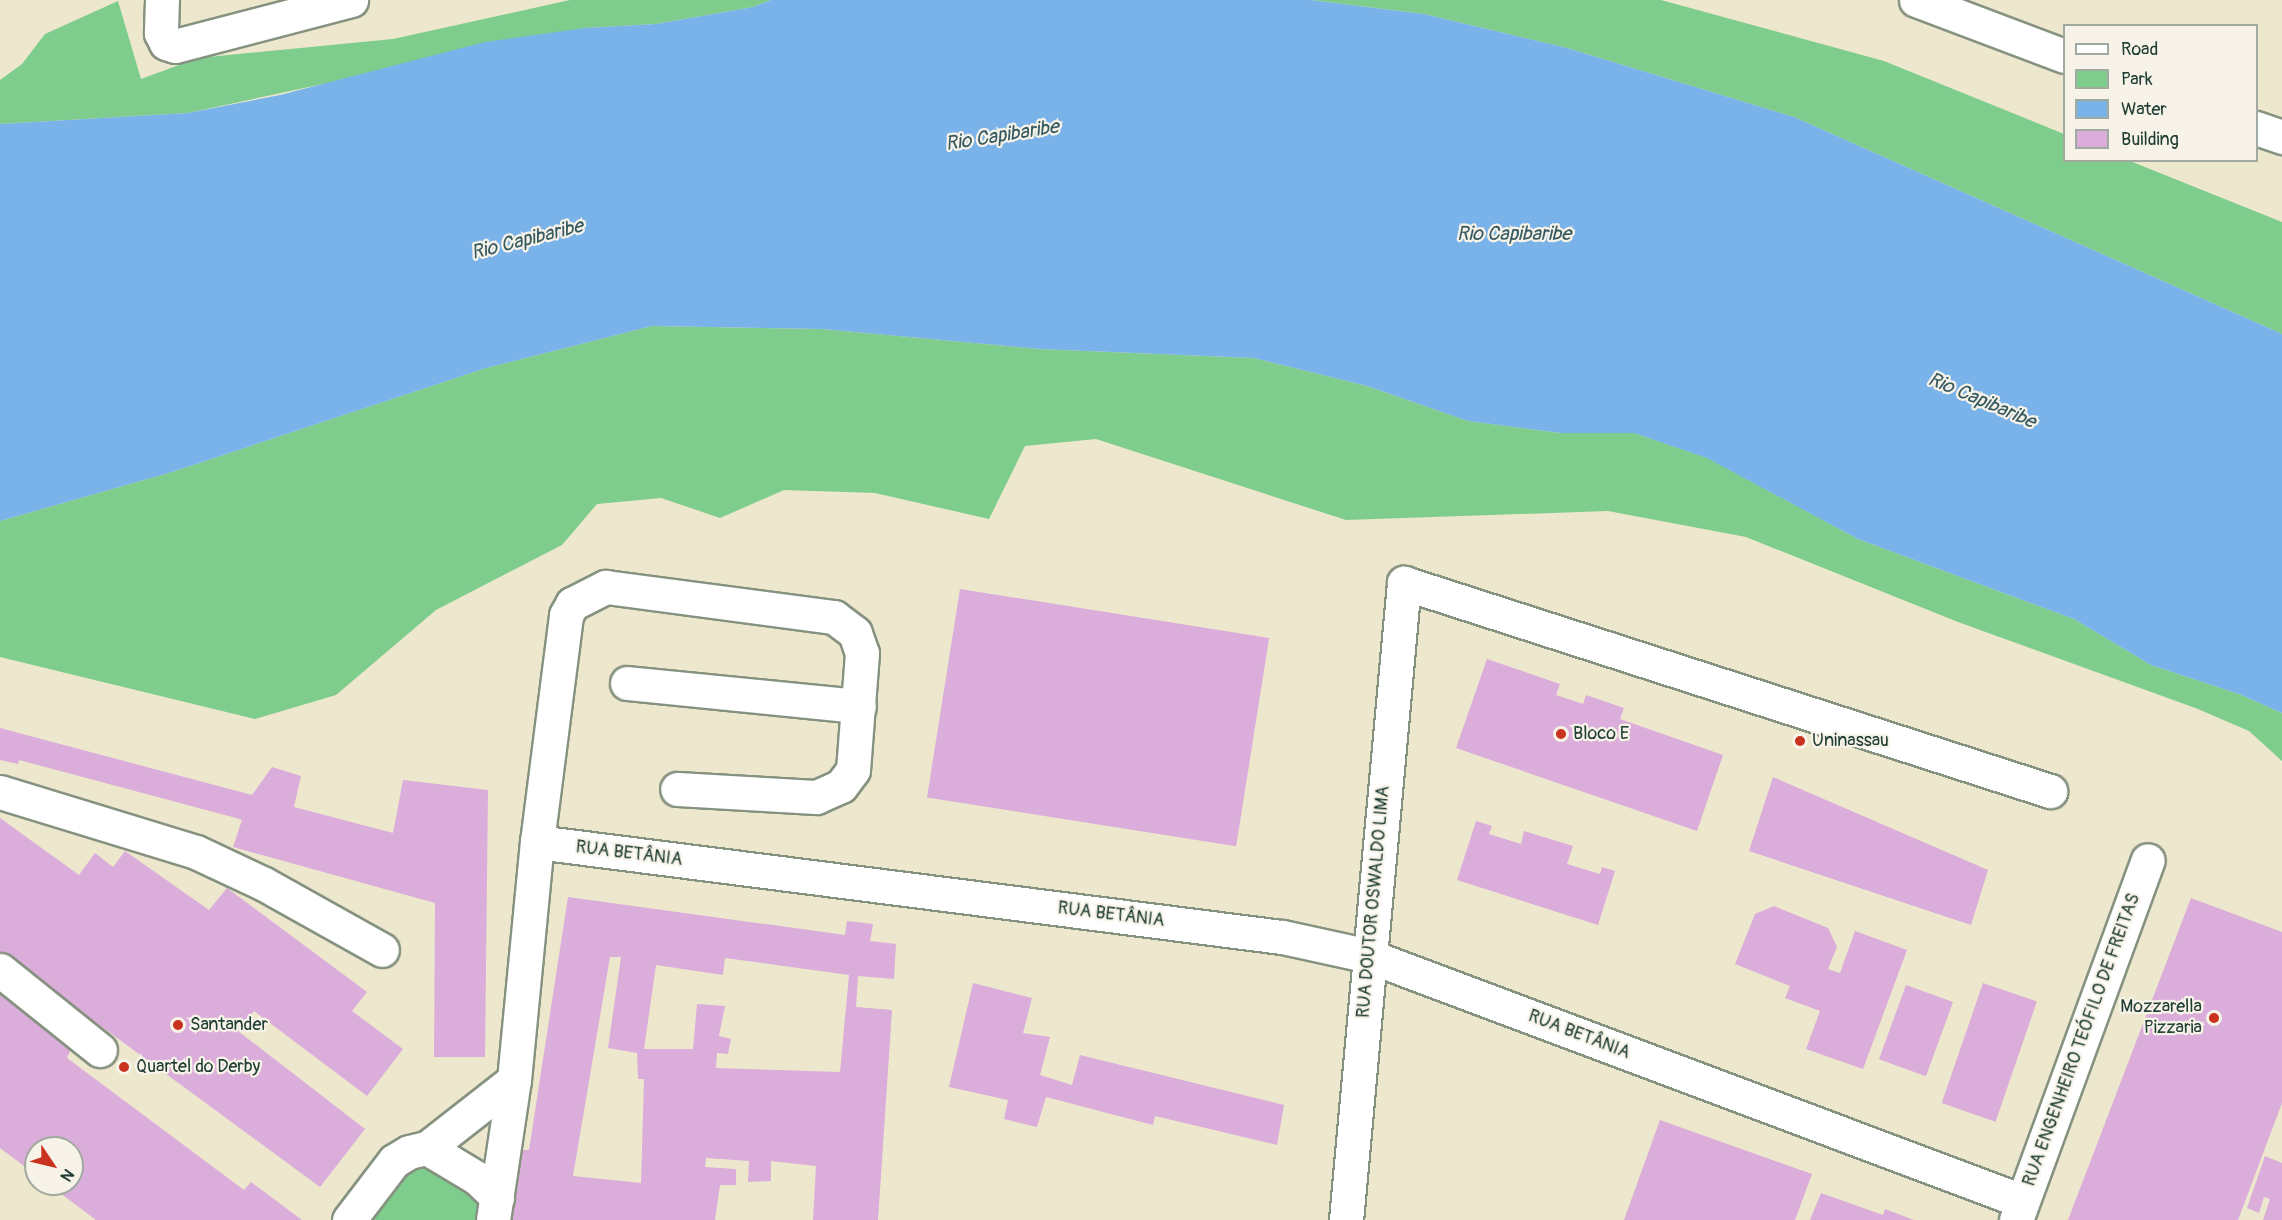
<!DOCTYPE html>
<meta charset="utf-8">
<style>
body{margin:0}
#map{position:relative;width:2282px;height:1220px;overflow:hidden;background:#ede7cd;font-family:Pangolin,sans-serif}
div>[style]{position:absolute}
.green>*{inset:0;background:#7fcd8c}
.water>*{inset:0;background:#7ab2ea}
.building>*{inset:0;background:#dbadda;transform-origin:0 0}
.roads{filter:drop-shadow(2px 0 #869280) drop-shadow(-2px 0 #869280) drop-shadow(0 2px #869280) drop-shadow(0 -2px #869280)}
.minor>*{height:33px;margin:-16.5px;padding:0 16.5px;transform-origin:16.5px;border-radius:16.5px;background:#fff}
.major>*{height:33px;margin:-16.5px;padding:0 16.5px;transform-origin:16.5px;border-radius:16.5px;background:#fff}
.dots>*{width:16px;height:16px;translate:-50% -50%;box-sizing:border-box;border:3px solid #f7f3e8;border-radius:50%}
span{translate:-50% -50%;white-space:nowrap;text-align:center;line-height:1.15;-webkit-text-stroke:4.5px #f7f3e8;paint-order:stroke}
.poi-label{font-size:18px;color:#1f3d34}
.left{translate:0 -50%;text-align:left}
.right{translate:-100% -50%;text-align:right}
.street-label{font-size:18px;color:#1f3d34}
.water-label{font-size:20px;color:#365a62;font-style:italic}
.legend{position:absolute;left:2063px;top:24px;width:195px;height:138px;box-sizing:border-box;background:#f7f3e8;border:2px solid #a1aaa0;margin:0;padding:8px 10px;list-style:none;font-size:18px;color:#1f3d34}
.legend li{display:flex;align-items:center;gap:12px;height:30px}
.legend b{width:30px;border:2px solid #a1aaa0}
.north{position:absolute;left:24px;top:1136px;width:60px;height:60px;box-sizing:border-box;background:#f7f3e8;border:2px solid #a1aaa0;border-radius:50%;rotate:125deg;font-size:16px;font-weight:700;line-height:24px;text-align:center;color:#1f3d34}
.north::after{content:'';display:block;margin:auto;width:21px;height:27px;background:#c8321e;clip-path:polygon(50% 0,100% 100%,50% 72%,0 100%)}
</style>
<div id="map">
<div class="green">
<i style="clip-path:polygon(570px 0,771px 0,753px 7px,656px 24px,585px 28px,188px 113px,0 124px,0 80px,22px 64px,45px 34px,118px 1px,141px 79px,198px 58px,393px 39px)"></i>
<i style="clip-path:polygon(1310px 0,1661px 0,1884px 61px,2064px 134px,2064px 160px,2130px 161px,2282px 222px,2282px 334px,1794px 117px,1567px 48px,1424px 14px)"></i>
<i style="clip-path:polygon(652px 326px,822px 329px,1040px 349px,1254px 358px,1367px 386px,1468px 421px,1561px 433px,1634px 433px,1708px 458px,1858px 539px,2074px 619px,2151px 665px,2239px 694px,2282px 713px,2282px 761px,2249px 731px,2198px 709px,1958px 622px,1746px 537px,1608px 511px,1346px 520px,1096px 439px,1025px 446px,989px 519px,875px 493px,784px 490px,720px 518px,661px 498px,597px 504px,562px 545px,436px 610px,336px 695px,255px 719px,0 657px,0 521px,172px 472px,486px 368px)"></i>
<i style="clip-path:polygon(409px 1159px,424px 1168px,443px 1167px,480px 1190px,482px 1220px,369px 1220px)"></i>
</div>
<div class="water">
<i style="clip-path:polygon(771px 0,1310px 0,1424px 14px,1567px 48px,1794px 117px,2282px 334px,2282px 713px,2239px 694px,2151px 665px,2074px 619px,1858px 539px,1707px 458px,1634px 433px,1561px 433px,1468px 421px,1367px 386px,1254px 358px,1040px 349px,822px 329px,652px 326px,486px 368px,172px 472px,0 521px,0 124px,188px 113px,280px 95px,485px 42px,585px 28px,656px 24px,753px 7px)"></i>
</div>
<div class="building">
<i style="left:960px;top:589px;width:313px;height:211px;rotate:9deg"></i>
<i style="clip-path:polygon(1487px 659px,1560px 684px,1556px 695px,1583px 704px,1586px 695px,1624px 708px,1620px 719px,1723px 755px,1697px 831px,1456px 748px)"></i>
<i style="clip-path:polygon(0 728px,252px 795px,272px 767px,301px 776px,294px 807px,393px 833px,403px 780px,488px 790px,485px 1057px,434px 1057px,435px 903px,233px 847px,242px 820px,236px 818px,19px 760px,18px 764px,0 760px)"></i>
<i style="clip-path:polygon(1773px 777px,1988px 870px,1971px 925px,1749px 851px)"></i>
<i style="clip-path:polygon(0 818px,79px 875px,95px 853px,113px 867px,125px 851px,209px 910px,227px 888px,367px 992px,352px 1011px,403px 1049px,367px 1096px,254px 1011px,238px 1031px,365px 1129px,320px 1187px,0 952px)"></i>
<i style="clip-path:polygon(1476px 821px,1492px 826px,1489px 834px,1521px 844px,1524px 831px,1573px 846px,1567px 864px,1600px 874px,1602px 867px,1615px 871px,1598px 925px,1457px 880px)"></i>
<i style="clip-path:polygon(evenodd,568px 897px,845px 935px,847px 921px,873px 924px,870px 941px,896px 944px,894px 979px,858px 976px,856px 1007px,892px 1010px,878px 1220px,813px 1220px,816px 1166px,771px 1161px,771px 1181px,748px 1182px,749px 1161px,706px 1158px,705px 1167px,736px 1169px,736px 1185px,720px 1185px,715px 1220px,503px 1220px,513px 1150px,529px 1150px,568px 897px,610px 957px,621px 957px,608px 1048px,637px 1053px,638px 1079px,644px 1079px,641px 1183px,573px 1176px,610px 957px,568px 897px,725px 958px,849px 975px,840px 1072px,716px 1068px,717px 1053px,728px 1054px,731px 1039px,719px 1036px,725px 1006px,697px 1004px,693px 1049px,644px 1049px,656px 965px,723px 975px,725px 958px)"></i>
<i style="clip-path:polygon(2191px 898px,2282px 932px,2282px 1103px,2238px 1220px,2068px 1220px)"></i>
<i style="clip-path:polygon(1774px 906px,1828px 928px,1837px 947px,1828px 969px,1840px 973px,1855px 931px,1907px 950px,1863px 1069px,1806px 1049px,1820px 1011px,1785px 998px,1790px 986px,1735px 964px,1755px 914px)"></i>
<i style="clip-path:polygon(973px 983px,1032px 998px,1023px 1033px,1050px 1037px,1040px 1075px,1072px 1085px,1080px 1055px,1284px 1105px,1277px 1145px,1155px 1116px,1153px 1125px,1046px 1097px,1037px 1127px,1004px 1119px,1008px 1100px,949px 1087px)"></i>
<i style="left:1983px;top:983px;width:57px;height:127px;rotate:19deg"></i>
<i style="left:1906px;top:985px;width:50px;height:79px;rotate:20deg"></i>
<i style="clip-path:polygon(0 991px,73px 1044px,67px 1058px,244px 1190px,251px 1182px,302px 1220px,96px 1220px,48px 1184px,72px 1184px,72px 1148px,36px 1148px,36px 1175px,0 1148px)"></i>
<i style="clip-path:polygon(1660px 1120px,1812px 1174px,1795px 1220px,1624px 1220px)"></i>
<i style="clip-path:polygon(2265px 1156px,2282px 1163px,2282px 1220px,2263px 1220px,2270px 1199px,2264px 1197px,2259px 1213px,2247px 1208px)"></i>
<i style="clip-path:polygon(1821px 1193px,1883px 1215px,1885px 1209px,1914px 1220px,1810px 1220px)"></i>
</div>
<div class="roads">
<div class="minor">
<i style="left:162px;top:0;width:33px;rotate:92deg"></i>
<i style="left:161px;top:33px;width:11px;rotate:63deg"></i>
<i style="left:166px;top:43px;width:9px;rotate:18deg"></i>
<i style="left:175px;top:46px;width:182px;rotate:-14.6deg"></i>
<i style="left:627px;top:683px;width:233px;rotate:5.7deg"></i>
<i style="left:0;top:792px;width:205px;rotate:17deg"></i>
<i style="left:196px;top:852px;width:75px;rotate:25.2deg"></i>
<i style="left:264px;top:884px;width:135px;rotate:29.2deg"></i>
<i style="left:537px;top:842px;width:751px;rotate:7.27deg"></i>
<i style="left:1282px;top:937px;width:89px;rotate:12.3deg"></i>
<i style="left:1369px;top:956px;width:697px;rotate:20.57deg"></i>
<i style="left:0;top:970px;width:128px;rotate:38.7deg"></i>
<i style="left:427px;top:1148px;width:58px;rotate:31deg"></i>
<i style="left:477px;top:1178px;width:28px;rotate:44deg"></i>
<i style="left:349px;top:1220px;width:74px;rotate:-52.7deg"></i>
<i style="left:394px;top:1161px;width:17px;rotate:-31deg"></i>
<i style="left:409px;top:1152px;width:18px;rotate:-13deg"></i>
<i style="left:427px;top:1148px;width:110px;rotate:-38deg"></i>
<i style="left:493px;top:1220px;width:142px;rotate:-81.5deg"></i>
<i style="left:514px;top:1080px;width:239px;rotate:-84.5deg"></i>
<i style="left:537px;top:842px;width:229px;rotate:-82.7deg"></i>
<i style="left:566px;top:615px;width:13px;rotate:-61deg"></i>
<i style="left:572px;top:604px;width:38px;rotate:-27deg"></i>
<i style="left:606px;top:587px;width:230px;rotate:7.5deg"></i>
<i style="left:834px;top:617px;width:26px;rotate:37deg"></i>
<i style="left:855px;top:633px;width:21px;rotate:71deg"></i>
<i style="left:862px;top:653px;width:117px;rotate:94.4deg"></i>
<i style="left:853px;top:770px;width:20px;rotate:127deg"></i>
<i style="left:841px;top:786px;width:27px;rotate:156deg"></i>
<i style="left:816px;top:797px;width:139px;rotate:-176.7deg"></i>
<i style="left:1346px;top:1220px;width:640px;rotate:-84.8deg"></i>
<i style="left:1404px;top:583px;width:679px;rotate:17.85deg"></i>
<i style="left:2016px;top:1220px;width:383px;rotate:-69.9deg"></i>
</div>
<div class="major">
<i style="left:1916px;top:0;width:158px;rotate:20.7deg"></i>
<i style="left:2256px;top:128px;width:28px;rotate:19deg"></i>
</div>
</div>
<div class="dots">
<i style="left:1561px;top:734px;background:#c8321e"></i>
<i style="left:1800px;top:741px;background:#c8321e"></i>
<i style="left:2214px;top:1018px;background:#c8321e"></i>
<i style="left:178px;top:1025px;background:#c8321e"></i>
<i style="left:124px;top:1067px;background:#c8321e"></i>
</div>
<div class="poi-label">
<span class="left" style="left:1573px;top:734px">Bloco E</span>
<span class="left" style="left:1812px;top:741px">Uninassau</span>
<span class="right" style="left:2202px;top:1018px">Mozzarella<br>Pizzaria</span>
<span class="left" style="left:190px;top:1025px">Santander</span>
<span class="left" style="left:136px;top:1067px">Quartel do Derby</span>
</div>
<div class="street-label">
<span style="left:629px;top:854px;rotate:7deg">RUA BETÂNIA</span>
<span style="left:1374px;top:902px;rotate:-85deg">RUA DOUTOR OSWALDO LIMA</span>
<span style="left:1111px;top:915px;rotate:7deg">RUA BETÂNIA</span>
<span style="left:1579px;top:1035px;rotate:21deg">RUA BETÂNIA</span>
<span style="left:2082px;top:1040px;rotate:-70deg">RUA ENGENHEIRO TEÓFILO DE FREITAS</span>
</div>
<div class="water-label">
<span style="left:1002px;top:135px;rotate:-9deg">Rio Capibaribe</span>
<span style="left:1514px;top:233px">Rio Capibaribe</span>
<span style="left:527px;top:239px;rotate:-14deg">Rio Capibaribe</span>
<span style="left:1982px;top:400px;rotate:23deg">Rio Capibaribe</span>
</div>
<ul class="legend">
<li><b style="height:8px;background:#fff"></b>Road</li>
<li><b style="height:16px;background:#7fcd8c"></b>Park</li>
<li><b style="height:16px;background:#7ab2ea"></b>Water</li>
<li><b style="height:16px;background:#dbadda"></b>Building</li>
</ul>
<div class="north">N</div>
</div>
